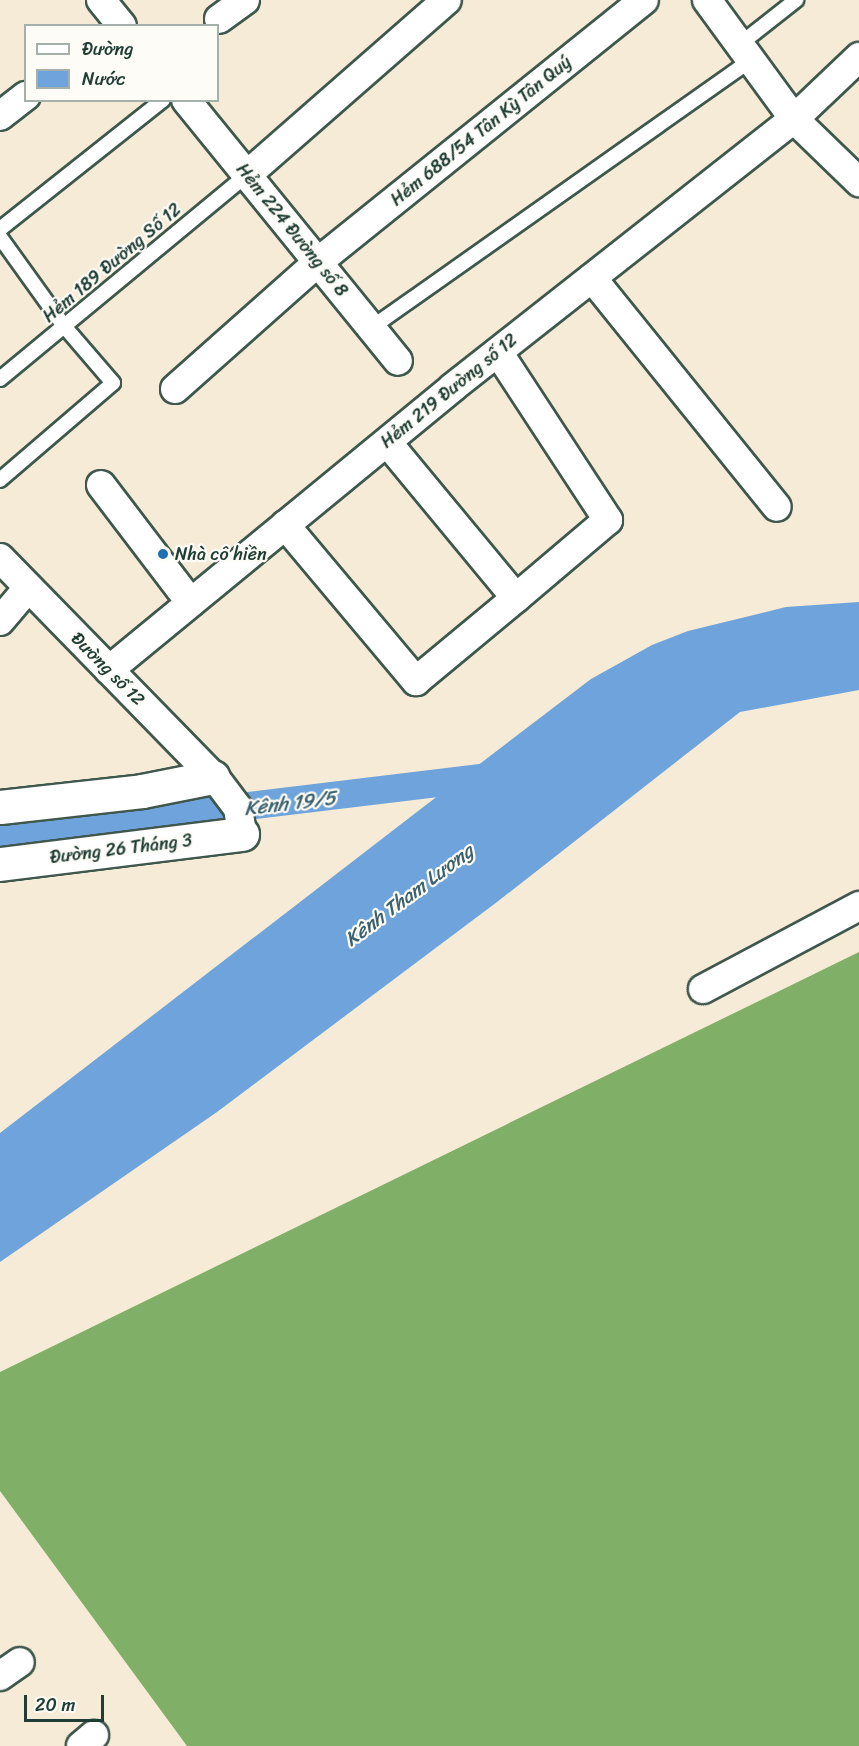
<!DOCTYPE html>
<meta charset="utf-8">
<style>
body{margin:0}
#map{position:relative;width:859px;height:1746px;overflow:hidden;background:#f5ebd6;font-family:Sriracha,sans-serif}
div>[style]{position:absolute}
.forest>*{inset:0;background:#80af68}
.water>*{inset:0;background:#6ea3db}
.canal>*{height:28px;margin:-14px;padding:0 14px;transform-origin:14px;border-radius:14px;background:#6ea3db}
.roads{filter:drop-shadow(2px 0 #3f574c) drop-shadow(-2px 0 #3f574c) drop-shadow(0 2px #3f574c) drop-shadow(0 -2px #3f574c)}
.service>*{height:14px;margin:-7px;padding:0 7px;transform-origin:7px;border-radius:7px;background:#fff}
.minor>*{height:28px;margin:-14px;padding:0 14px;transform-origin:14px;border-radius:14px;background:#fff}
.tertiary>*{height:33px;margin:-16.5px;padding:0 16.5px;transform-origin:16.5px;border-radius:16.5px;background:#fff}
.dots>*{width:16px;height:16px;translate:-50% -50%;box-sizing:border-box;border:3px solid #fdfcf7;border-radius:50%}
span{translate:-50% -50%;white-space:nowrap;text-align:center;line-height:1.15;-webkit-text-stroke:4.5px #fdfcf7;paint-order:stroke}
.street-label{font-size:18px;color:#1f3d34}
.poi-label{font-size:18px;color:#1f3d34}
.left{translate:0 -50%;text-align:left}
.water-label{font-size:20px;color:#3b616e;font-style:italic}
.legend{position:absolute;left:24px;top:24px;width:195px;height:78px;box-sizing:border-box;background:#fdfcf7;border:2px solid #a4b0a9;margin:0;padding:8px 10px;list-style:none;font-size:18px;color:#1f3d34}
.legend li{display:flex;align-items:center;gap:12px;height:30px}
.legend b{width:30px;border:2px solid #a4b0a9}
.scale{position:absolute;left:24px;top:1695px;width:80px;height:27px;box-sizing:border-box;border:3px solid #1f3d34;border-top:0;padding-left:8px;font-size:18px;line-height:21px;white-space:nowrap;color:#1f3d34;-webkit-text-stroke:4px #fdfcf7;paint-order:stroke}
</style>
<div id="map">
<div class="forest">
<i style="clip-path:polygon(859px 952px,859px 1746px,187px 1746px,0 1491px,0 1372px)"></i>
</div>
<div class="water">
<i style="clip-path:polygon(859px 602px,859px 690px,740px 712px,497px 902px,217px 1112px,0 1262px,0 1133px,422px 808px,591px 679px,652px 645px,688px 631px,786px 607px)"></i>
</div>
<div class="canal">
<i style="left:0;top:836px;width:499px;rotate:-6.9deg"></i>
</div>
<div class="roads">
<div class="service">
<i style="left:739px;top:45px;width:73px;rotate:-38.3deg"></i>
<i style="left:0;top:229px;width:208px;rotate:-38.4deg"></i>
<i style="left:0;top:237px;width:110px;rotate:54.3deg"></i>
<i style="left:64px;top:326px;width:75px;rotate:49.3deg"></i>
<i style="left:113px;top:383px;width:149px;rotate:139.4deg"></i>
<i style="left:371px;top:328px;width:465px;rotate:-35.2deg"></i>
<i style="left:0;top:379px;width:322px;rotate:-39.6deg"></i>
</div>
<div class="minor">
<i style="left:101px;top:0;width:33px;rotate:51deg"></i>
<i style="left:707px;top:0;width:147px;rotate:53.8deg"></i>
<i style="left:794px;top:119px;width:91px;rotate:44.1deg"></i>
<i style="left:219px;top:19px;width:32px;rotate:-36deg"></i>
<i style="left:186px;top:100px;width:336px;rotate:50.9deg"></i>
<i style="left:0;top:116px;width:33px;rotate:-38deg"></i>
<i style="left:248px;top:174px;width:264px;rotate:-41.2deg"></i>
<i style="left:592px;top:278px;width:294px;rotate:51.1deg"></i>
<i style="left:498px;top:352px;width:201px;rotate:56.8deg"></i>
<i style="left:608px;top:520px;width:121px;rotate:139.7deg"></i>
<i style="left:175px;top:389px;width:191px;rotate:-41.6deg"></i>
<i style="left:318px;top:262px;width:418px;rotate:-38.8deg"></i>
<i style="left:101px;top:485px;width:148px;rotate:52.7deg"></i>
<i style="left:285px;top:525px;width:204px;rotate:50deg"></i>
<i style="left:416px;top:681px;width:130px;rotate:-39.7deg"></i>
<i style="left:516px;top:598px;width:202px;rotate:-129.6deg"></i>
<i style="left:0;top:558px;width:309px;rotate:45.7deg"></i>
<i style="left:216px;top:779px;width:36px;rotate:53deg"></i>
<i style="left:238px;top:808px;width:26px;rotate:81deg"></i>
<i style="left:0;top:621px;width:43px;rotate:-49.7deg"></i>
<i style="left:109px;top:670px;width:445px;rotate:-39.4deg"></i>
<i style="left:453px;top:387px;width:434px;rotate:-38.2deg"></i>
<i style="left:794px;top:119px;width:90px;rotate:-43.6deg"></i>
<i style="left:703px;top:989px;width:177px;rotate:-28deg"></i>
<i style="left:0;top:1676px;width:24px;rotate:-35deg"></i>
<i style="left:81px;top:1746px;width:17px;rotate:-40deg"></i>
</div>
<div class="tertiary">
<i style="left:0;top:807px;width:143px;rotate:-6.4deg"></i>
<i style="left:142px;top:791px;width:72px;rotate:-11.2deg"></i>
<i style="left:0;top:864px;width:244px;rotate:-7.1deg"></i>
</div>
</div>
<div class="dots">
<i style="left:163px;top:554px;background:#1f6fb2"></i>
</div>
<div class="street-label">
<span style="left:481px;top:131px;rotate:-39deg">Hẻm 688/54 Tân Kỳ Tân Quý</span>
<span style="left:292px;top:230px;rotate:51deg">Hẻm 224 Đường số 8</span>
<span style="left:112px;top:263px;rotate:-40deg">Hẻm 189 Đường Số 12</span>
<span style="left:449px;top:391px;rotate:-39deg">Hẻm 219 Đường số 12</span>
<span style="left:108px;top:669px;rotate:45deg">Đường số 12</span>
<span style="left:121px;top:849px;rotate:-7deg">Đường 26 Tháng 3</span>
</div>
<div class="poi-label">
<span class="left" style="left:175px;top:554px">Nhà cô hiền</span>
</div>
<div class="water-label">
<span style="left:290px;top:803px;rotate:-7deg">Kênh 19/5</span>
<span style="left:409px;top:895px;rotate:-37deg">Kênh Tham Lương</span>
</div>
<ul class="legend">
<li><b style="height:8px;background:#fff"></b>Đường</li>
<li><b style="height:16px;background:#6ea3db"></b>Nước</li>
</ul>
<div class="scale">20 m</div>
</div>
